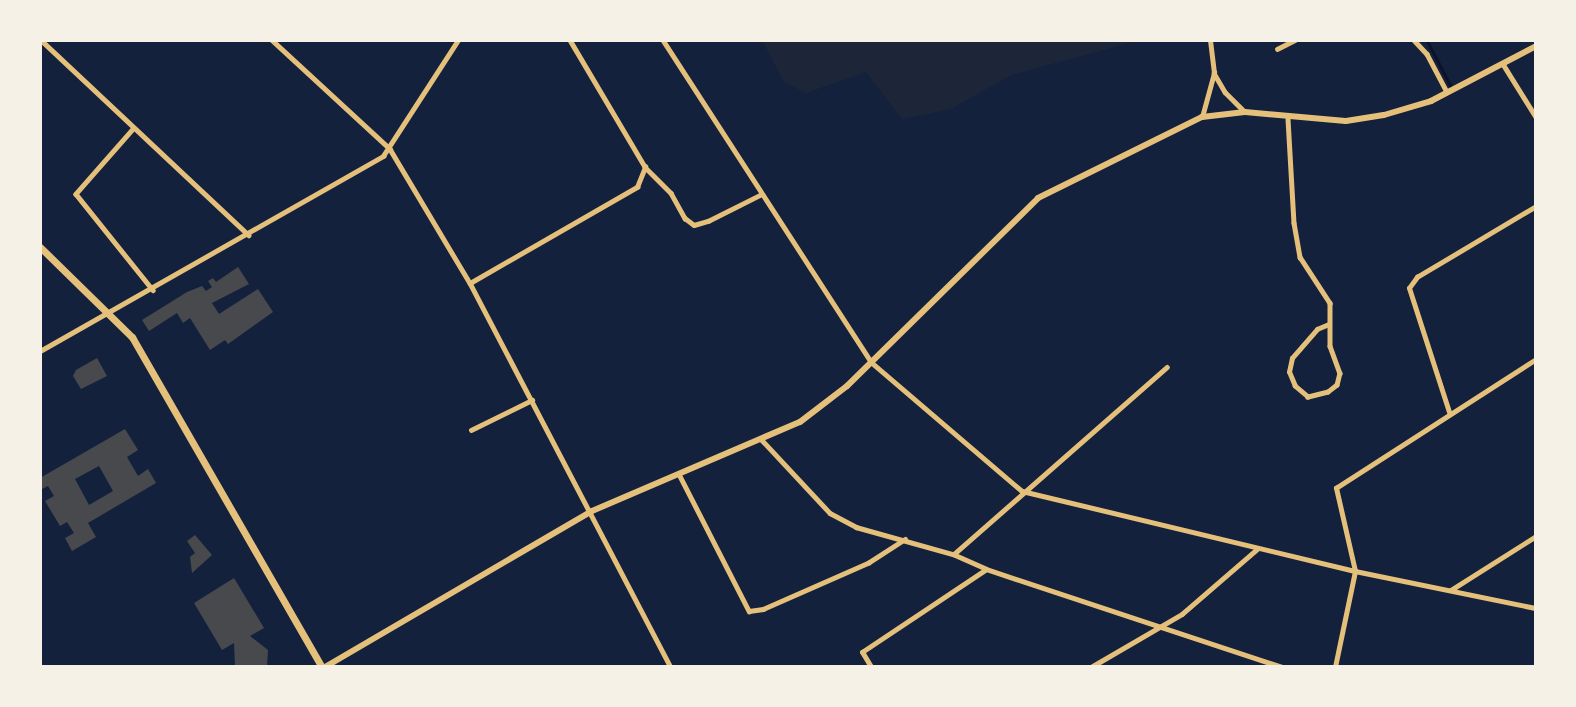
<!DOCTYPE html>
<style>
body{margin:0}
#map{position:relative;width:1576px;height:707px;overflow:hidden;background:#14213d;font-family:Montserrat,sans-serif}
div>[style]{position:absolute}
.green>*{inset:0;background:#1d2539}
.stream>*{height:2.5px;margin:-1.25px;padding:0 1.25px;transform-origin:1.25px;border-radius:1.25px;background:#0b132b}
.building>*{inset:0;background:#48494c}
.minor>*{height:4.5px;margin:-2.25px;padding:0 2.25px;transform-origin:2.25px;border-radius:2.25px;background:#e5c07b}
.tertiary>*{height:6px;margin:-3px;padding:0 3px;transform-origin:3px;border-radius:3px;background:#e5c07b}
.secondary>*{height:7px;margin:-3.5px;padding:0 3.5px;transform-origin:3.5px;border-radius:3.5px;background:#e5c07b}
span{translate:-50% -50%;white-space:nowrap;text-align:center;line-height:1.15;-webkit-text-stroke:7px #f6f1e7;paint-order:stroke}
.frame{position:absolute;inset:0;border:42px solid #f6f1e7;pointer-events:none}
</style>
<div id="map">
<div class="green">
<i style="clip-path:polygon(762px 40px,1140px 40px,1011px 75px,951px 109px,902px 119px,866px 72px,806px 93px,784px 82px)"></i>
</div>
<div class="stream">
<i style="left:1427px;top:40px;width:56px;rotate:62.5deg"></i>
</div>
<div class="building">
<i style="clip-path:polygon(238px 267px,249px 284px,212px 303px,219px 314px,258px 289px,273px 312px,228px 344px,225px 340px,210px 350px,190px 318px,183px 323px,177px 313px,149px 331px,142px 320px,187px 292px,202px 286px,206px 291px,212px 287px,208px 281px,213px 278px,216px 282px)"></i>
<i style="clip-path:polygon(97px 358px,107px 376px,81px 389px,73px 376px,76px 370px)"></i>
<i style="clip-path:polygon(evenodd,125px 429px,138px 450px,127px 457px,138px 476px,148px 469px,156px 483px,88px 523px,96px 537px,72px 551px,65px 538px,74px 533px,67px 522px,60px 526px,45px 501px,54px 496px,48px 486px,40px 490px,40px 478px,125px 429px,99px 466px,113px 491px,89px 505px,75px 479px,99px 466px)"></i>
<i style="clip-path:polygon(195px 535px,212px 555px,192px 573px,190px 557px,195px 553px,187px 541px)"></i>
<i style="clip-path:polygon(234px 578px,264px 628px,250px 636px,268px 650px,267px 667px,235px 667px,234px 643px,222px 650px,194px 603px)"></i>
</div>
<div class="minor">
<i style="left:41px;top:40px;width:285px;rotate:43.2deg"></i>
<i style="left:272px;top:40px;width:161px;rotate:42.7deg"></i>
<i style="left:390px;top:149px;width:156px;rotate:59.2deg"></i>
<i style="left:470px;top:283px;width:433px;rotate:62.4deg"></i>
<i style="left:570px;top:40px;width:147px;rotate:59.4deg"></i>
<i style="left:645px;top:167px;width:37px;rotate:45deg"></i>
<i style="left:671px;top:193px;width:29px;rotate:61deg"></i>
<i style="left:685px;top:218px;width:11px;rotate:38deg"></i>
<i style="left:694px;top:225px;width:15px;rotate:-16deg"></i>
<i style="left:708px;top:221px;width:60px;rotate:-26.6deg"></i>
<i style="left:663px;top:40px;width:383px;rotate:57.1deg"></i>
<i style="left:871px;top:362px;width:199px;rotate:40.5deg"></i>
<i style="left:1022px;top:491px;width:342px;rotate:13.5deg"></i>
<i style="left:1355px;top:571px;width:185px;rotate:11.6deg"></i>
<i style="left:1414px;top:40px;width:19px;rotate:47deg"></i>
<i style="left:1427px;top:54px;width:43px;rotate:62.2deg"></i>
<i style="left:1277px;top:49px;width:20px;rotate:-27deg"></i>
<i style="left:1503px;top:64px;width:62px;rotate:58.1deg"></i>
<i style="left:1214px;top:73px;width:22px;rotate:60deg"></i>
<i style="left:1225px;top:92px;width:27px;rotate:45deg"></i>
<i style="left:1202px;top:117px;width:46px;rotate:-74.7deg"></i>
<i style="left:1214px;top:73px;width:33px;rotate:-97deg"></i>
<i style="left:1288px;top:119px;width:104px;rotate:86.7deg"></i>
<i style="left:1294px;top:223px;width:35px;rotate:80deg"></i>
<i style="left:1300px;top:257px;width:55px;rotate:56.9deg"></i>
<i style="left:1330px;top:303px;width:43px;rotate:90deg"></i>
<i style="left:1330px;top:346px;width:29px;rotate:70deg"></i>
<i style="left:1340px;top:373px;width:12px;rotate:104deg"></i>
<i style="left:1337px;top:385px;width:11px;rotate:142deg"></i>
<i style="left:1328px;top:392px;width:21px;rotate:166deg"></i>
<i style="left:1308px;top:397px;width:17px;rotate:-140deg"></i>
<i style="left:1295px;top:386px;width:15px;rotate:-113deg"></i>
<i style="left:1289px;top:372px;width:14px;rotate:-78deg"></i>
<i style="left:1292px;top:358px;width:38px;rotate:-49deg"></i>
<i style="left:1317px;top:329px;width:13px;rotate:-23deg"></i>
<i style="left:134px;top:128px;width:88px;rotate:131.3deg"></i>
<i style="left:76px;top:194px;width:123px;rotate:51.3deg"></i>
<i style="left:470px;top:283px;width:193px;rotate:-29.9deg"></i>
<i style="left:637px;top:187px;width:22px;rotate:-68deg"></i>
<i style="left:40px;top:351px;width:395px;rotate:-29.6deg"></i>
<i style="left:383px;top:156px;width:138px;rotate:-57.1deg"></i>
<i style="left:1449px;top:412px;width:130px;rotate:-107.9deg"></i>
<i style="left:1409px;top:288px;width:14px;rotate:-54deg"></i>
<i style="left:1417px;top:277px;width:139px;rotate:-30.8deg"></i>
<i style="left:471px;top:430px;width:68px;rotate:-26.2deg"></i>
<i style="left:761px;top:439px;width:101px;rotate:47deg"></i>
<i style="left:830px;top:513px;width:30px;rotate:28deg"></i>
<i style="left:856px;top:527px;width:101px;rotate:15.6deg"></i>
<i style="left:953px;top:554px;width:36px;rotate:24deg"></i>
<i style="left:986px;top:569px;width:313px;rotate:18.3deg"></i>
<i style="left:680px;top:476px;width:152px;rotate:62.9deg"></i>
<i style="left:749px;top:611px;width:14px;rotate:-8deg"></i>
<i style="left:763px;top:609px;width:115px;rotate:-23.7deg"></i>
<i style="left:868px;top:563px;width:44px;rotate:-33deg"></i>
<i style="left:954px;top:554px;width:283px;rotate:-41.3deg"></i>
<i style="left:1451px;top:590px;width:101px;rotate:-32.4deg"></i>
<i style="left:871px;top:667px;width:17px;rotate:-121deg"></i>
<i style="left:862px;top:652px;width:148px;rotate:-33.7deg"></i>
<i style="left:1091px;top:667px;width:105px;rotate:-30.2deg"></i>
<i style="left:1182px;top:614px;width:99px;rotate:-40.9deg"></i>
<i style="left:1335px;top:667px;width:98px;rotate:-78.2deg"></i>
<i style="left:1355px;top:571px;width:85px;rotate:-102.9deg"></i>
<i style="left:1336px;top:488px;width:238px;rotate:-32.8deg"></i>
</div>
<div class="tertiary">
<i style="left:325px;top:667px;width:309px;rotate:-30.3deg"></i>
<i style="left:592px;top:511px;width:226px;rotate:-23.2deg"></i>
<i style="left:800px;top:422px;width:59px;rotate:-37.5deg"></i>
<i style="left:847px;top:386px;width:268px;rotate:-44.5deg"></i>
<i style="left:1038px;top:198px;width:183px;rotate:-26.3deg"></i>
<i style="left:1202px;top:117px;width:43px;rotate:-6.6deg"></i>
<i style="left:1245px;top:112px;width:101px;rotate:5.1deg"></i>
<i style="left:1346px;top:121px;width:38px;rotate:-9deg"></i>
<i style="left:1384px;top:115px;width:49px;rotate:-16.6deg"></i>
<i style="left:1431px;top:101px;width:119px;rotate:-27.6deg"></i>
</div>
<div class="secondary">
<i style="left:40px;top:247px;width:129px;rotate:44.4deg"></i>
<i style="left:132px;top:337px;width:381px;rotate:60.1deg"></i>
</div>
<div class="frame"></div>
</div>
